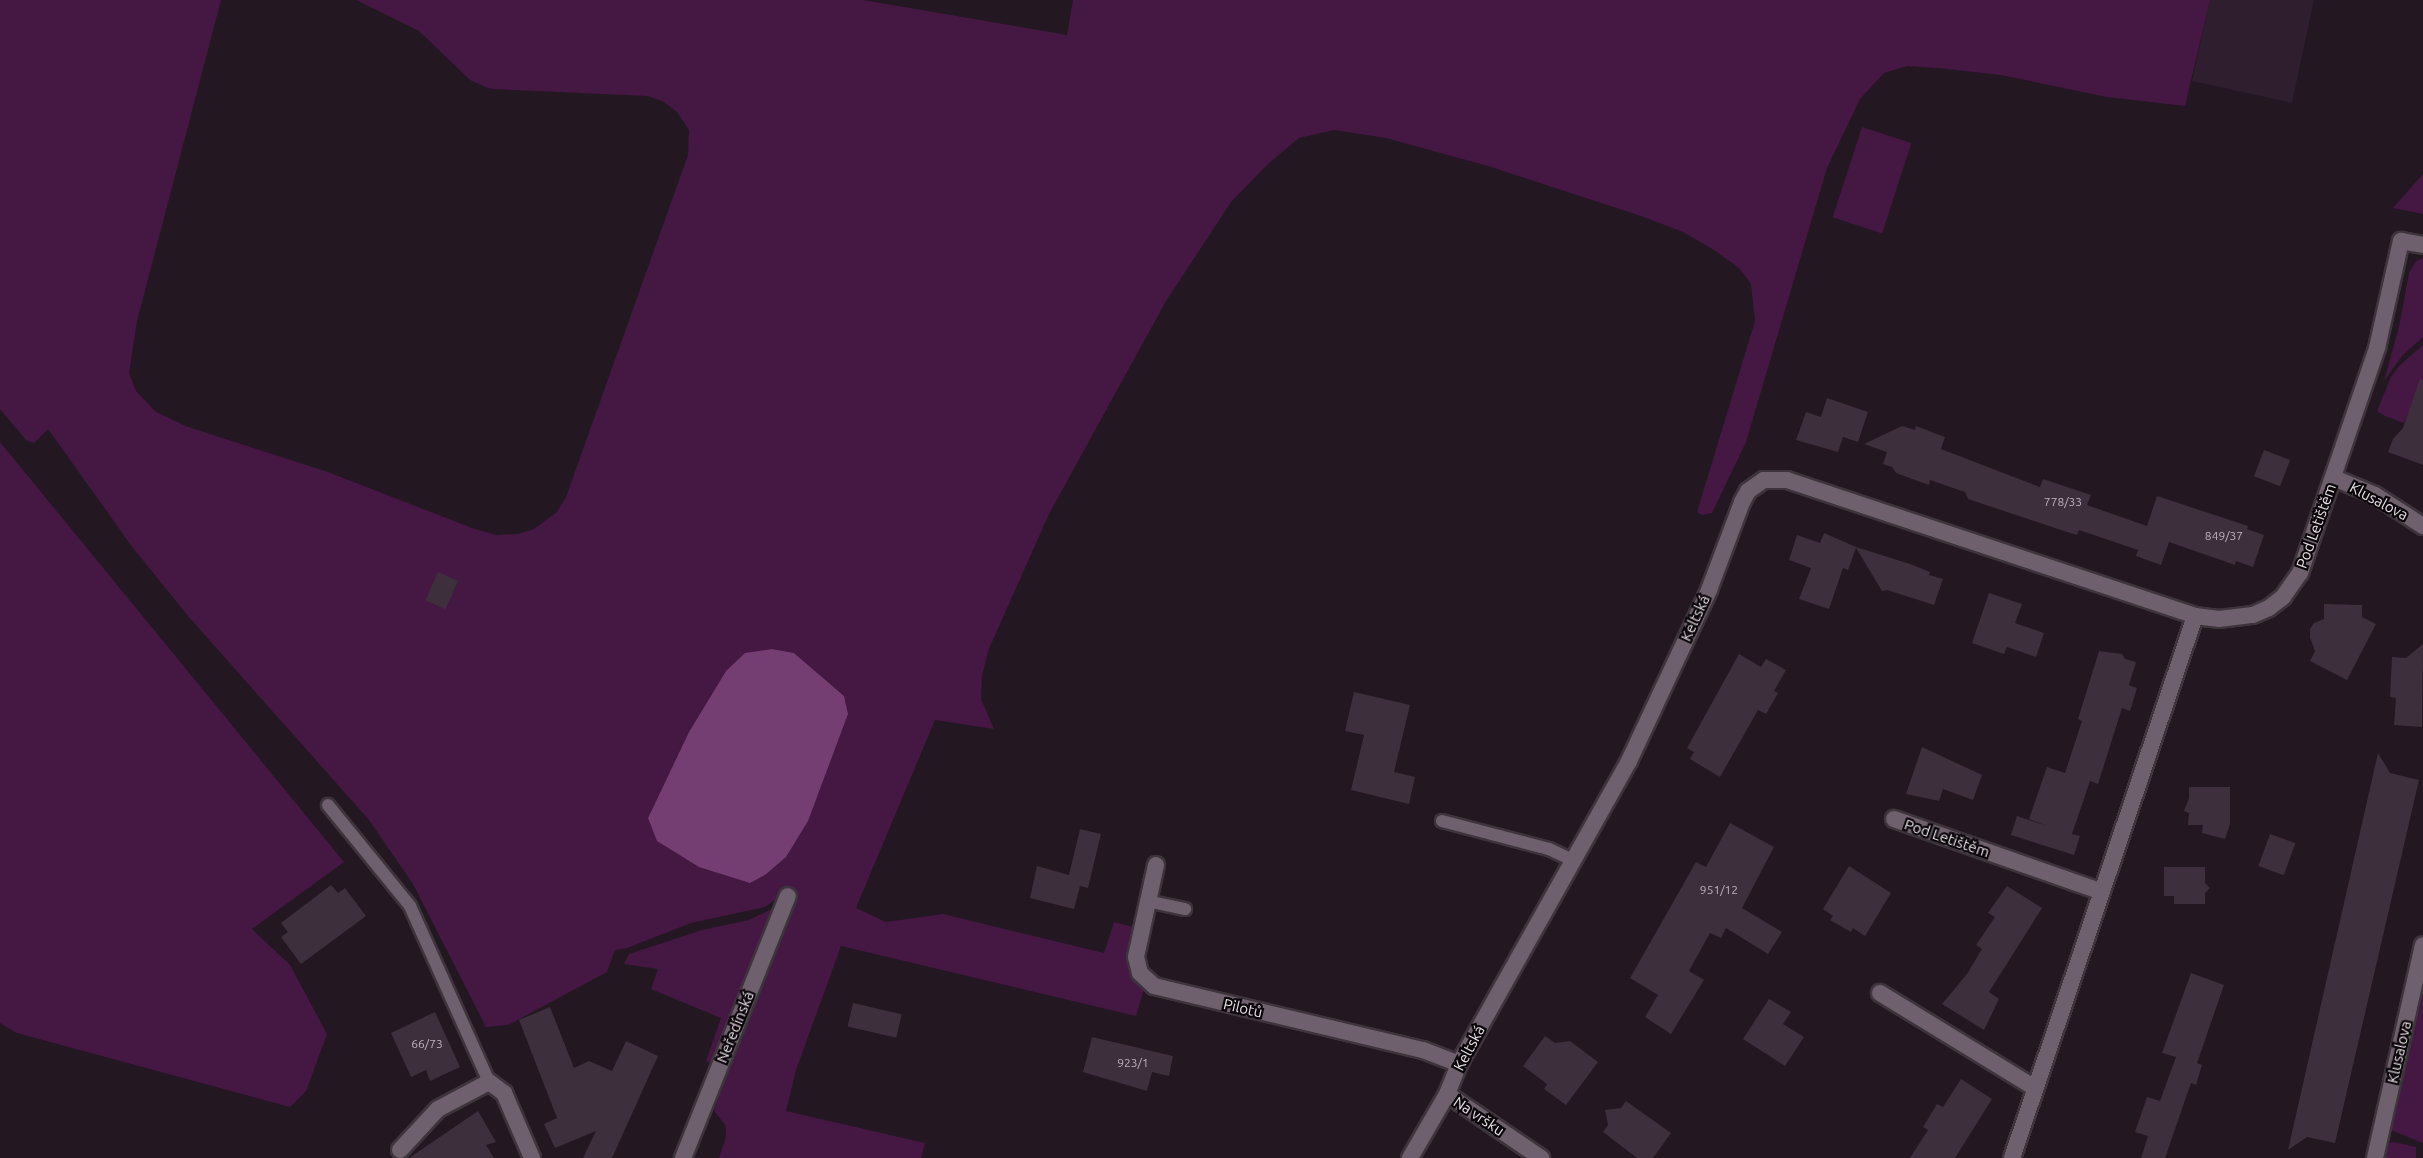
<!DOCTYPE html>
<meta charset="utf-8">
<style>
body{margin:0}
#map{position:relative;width:2423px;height:1158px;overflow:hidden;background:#231722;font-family:Ubuntu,sans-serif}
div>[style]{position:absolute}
.built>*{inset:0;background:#2f1e2e}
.green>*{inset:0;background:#451743;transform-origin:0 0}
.water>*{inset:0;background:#743e72}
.building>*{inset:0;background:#3d2f3b;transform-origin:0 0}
.roads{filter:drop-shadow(2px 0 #3d343c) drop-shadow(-2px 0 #3d343c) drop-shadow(0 2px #3d343c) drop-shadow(0 -2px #3d343c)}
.service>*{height:12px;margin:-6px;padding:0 6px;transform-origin:6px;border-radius:6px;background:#6f606e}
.minor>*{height:16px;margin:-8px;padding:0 8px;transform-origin:8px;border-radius:8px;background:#6f606e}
span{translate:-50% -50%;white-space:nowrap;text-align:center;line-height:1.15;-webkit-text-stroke:4.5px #090509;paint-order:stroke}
.number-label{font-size:12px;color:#beb4bd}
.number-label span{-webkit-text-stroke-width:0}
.street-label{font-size:15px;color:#e9e0e8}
</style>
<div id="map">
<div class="built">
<i style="clip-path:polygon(2210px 0,2314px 0,2292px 103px,2192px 81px)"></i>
</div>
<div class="green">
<i style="clip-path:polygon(evenodd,0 0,221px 0,137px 321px,129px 373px,136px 391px,156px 412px,188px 427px,328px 472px,472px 528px,496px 535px,518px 534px,534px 529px,557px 512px,566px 497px,688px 155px,689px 130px,677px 112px,664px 102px,648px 96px,493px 89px,483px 86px,470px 80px,419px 31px,356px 0,863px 0,1067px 35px,1073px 0,2210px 0,2185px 106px,2107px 97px,2001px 75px,1938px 68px,1907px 66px,1884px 73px,1860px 99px,1827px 168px,1746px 442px,1712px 513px,1702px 515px,1697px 512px,1755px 321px,1751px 284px,1739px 268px,1714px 250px,1683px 232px,1641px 216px,1488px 166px,1386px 138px,1334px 130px,1299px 138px,1269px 163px,1231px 202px,1166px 301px,1049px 514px,988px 651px,982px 676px,981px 699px,994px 729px,935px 720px,856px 908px,886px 922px,943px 914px,1104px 953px,1114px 922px,1133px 927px,1128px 962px,1129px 969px,1144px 989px,1136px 1016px,841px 946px,796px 1070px,786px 1111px,925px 1143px,921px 1158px,719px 1158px,726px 1137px,726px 1126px,714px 1111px,728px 1071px,706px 1061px,721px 1018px,651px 989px,658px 969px,624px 964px,629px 954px,702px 930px,749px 920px,792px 899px,785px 893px,765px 907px,691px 923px,627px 948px,615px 950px,607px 972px,508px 1025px,486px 1027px,413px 884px,369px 820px,188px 616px,133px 548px,48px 429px,34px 443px,26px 440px,0 409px,0 0,772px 649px,794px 653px,844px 696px,648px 818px,689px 732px,726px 671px,772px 649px)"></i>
<i style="left:1862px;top:127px;width:52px;height:95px;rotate:18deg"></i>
<i style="clip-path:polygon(2423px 174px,2423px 214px,2393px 208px)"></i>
<i style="clip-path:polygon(2423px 258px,2423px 337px,2402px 356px,2384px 381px,2399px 327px,2409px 273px,2416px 261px)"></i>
<i style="clip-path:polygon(2423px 345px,2423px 421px,2408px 415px,2404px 423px,2385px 416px,2377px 411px,2391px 377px,2398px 367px)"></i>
<i style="clip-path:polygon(0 442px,344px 862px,252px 929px,290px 965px,327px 1034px,306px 1091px,290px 1107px,17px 1033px,0 1023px)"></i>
<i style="clip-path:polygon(2423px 993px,2423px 1143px,2391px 1130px)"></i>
<i style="clip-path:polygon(2393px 1142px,2416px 1147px,2416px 1158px,2385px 1158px,2388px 1143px)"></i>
</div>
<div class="water">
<i style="clip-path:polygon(772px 649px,794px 653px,844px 696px,848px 714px,808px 821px,786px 857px,765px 875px,750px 883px,699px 867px,657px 841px,648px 818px,689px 732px,726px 671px,745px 653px)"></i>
</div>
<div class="building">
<i style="clip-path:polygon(2420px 379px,2423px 380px,2423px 465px,2388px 452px,2393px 439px,2403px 428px)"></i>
<i style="clip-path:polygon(1827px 398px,1868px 412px,1858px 442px,1843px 437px,1838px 452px,1796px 440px,1806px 412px,1821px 417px)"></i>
<i style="clip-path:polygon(1902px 426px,1915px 430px,1916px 426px,1945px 437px,1941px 449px,2040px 487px,2043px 479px,2091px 495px,2087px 505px,2147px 526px,2157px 496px,2248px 526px,2247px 529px,2264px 535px,2253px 567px,2236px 561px,2235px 565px,2169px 542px,2161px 565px,2136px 556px,2138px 550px,2079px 530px,2077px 535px,2064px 531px,1968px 499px,1965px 492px,1930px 480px,1929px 485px,1896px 473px,1892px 467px,1883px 464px,1887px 452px,1864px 444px)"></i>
<i style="left:2264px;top:450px;width:28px;height:28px;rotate:21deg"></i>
<i style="clip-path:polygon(1824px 533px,1856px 547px,1910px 564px,1930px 572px,1929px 575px,1943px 579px,1934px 605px,1887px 590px,1882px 591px,1856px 548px,1848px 570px,1843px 568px,1829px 609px,1799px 599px,1811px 568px,1789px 560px,1797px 535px,1820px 543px)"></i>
<i style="left:438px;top:572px;width:22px;height:31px;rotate:24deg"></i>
<i style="clip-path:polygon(1989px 593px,2022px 604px,2015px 623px,2044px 633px,2036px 657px,2007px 647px,2004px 654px,1972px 643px)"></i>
<i style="clip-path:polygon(2324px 604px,2362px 605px,2362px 617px,2376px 624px,2347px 680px,2310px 661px,2315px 651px,2310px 638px,2310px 629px,2314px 623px,2324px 619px)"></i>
<i style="clip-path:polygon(2423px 644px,2422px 727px,2394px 725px,2396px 698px,2390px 697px,2392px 657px,2406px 658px)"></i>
<i style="clip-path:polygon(2099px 651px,2122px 654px,2125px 659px,2136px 662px,2129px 685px,2137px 688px,2130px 711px,2122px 708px,2098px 784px,2090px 781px,2072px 834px,2080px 836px,2074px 855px,2011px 835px,2017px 816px,2047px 826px,2029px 819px,2047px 767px,2065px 773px,2082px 721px,2078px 719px)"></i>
<i style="clip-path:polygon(1739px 654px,1761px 667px,1766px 659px,1786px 670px,1774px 691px,1778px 693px,1766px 714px,1758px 710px,1720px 777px,1690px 759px,1694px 752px,1687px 748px)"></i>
<i style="clip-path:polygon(1354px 692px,1410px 705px,1394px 772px,1415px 777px,1409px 804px,1351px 790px,1364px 735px,1345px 731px)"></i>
<i style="clip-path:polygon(1922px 747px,1982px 775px,1973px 800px,1943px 789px,1939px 801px,1906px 794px)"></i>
<i style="clip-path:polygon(2378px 753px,2390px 773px,2419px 780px,2335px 1143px,2307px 1137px,2288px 1150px)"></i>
<i style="clip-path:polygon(2189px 787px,2230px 787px,2230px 824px,2225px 839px,2202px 833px,2203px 825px,2188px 825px,2189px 813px,2184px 811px,2189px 798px)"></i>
<i style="clip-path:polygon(1730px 823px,1774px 847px,1742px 908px,1782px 932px,1768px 954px,1726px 928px,1721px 938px,1710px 933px,1689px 971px,1704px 980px,1671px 1034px,1645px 1017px,1658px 995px,1630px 978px,1696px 862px,1706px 867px)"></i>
<i style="clip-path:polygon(1080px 829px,1101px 834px,1088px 888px,1080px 886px,1074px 909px,1030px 898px,1037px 866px,1069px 875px)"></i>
<i style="left:2270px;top:834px;width:27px;height:34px;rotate:20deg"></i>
<i style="clip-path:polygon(1849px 866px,1891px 893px,1865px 936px,1853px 928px,1851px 932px,1830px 920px,1833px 916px,1823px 909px)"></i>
<i style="clip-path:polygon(2164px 867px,2205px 867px,2205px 883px,2210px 888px,2205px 893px,2205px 904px,2174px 904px,2174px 896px,2164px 896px)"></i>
<i style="clip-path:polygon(331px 885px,338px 893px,345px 888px,366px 916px,301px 964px,281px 937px,288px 932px,281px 923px)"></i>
<i style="clip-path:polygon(2007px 886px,2042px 908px,1989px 992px,1999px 999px,1984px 1030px,1942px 1004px,1967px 974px,1982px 949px,1976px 945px,1995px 917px,1988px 913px)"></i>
<i style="clip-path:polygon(2191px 973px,2224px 985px,2197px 1063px,2202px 1065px,2196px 1085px,2191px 1083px,2165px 1158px,2141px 1158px,2148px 1136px,2135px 1132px,2147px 1097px,2160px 1101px,2176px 1057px,2162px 1053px)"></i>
<i style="clip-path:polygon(1769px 999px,1791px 1012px,1783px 1024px,1804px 1037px,1785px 1066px,1743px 1039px)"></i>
<i style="left:853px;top:1003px;width:50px;height:24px;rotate:13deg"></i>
<i style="clip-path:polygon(550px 1007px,574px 1068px,589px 1061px,612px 1071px,626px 1041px,658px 1056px,612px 1158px,583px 1158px,596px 1131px,555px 1148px,544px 1124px,557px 1118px,519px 1020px)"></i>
<i style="clip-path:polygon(435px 1012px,460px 1067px,430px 1081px,426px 1070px,411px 1077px,391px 1033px)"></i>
<i style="clip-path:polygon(1545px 1036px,1555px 1043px,1570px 1041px,1598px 1062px,1566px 1105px,1544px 1089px,1547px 1084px,1523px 1066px)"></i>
<i style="clip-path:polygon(1092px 1037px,1173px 1056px,1169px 1076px,1152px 1072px,1147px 1091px,1083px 1072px)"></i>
<i style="clip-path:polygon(1961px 1079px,1992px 1099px,1955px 1158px,1910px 1158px,1928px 1130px,1923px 1127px,1937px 1104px,1943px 1107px)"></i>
<i style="clip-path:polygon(1626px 1101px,1671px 1133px,1653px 1158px,1637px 1158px,1603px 1132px,1608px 1125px,1605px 1110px,1621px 1108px)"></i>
<i style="clip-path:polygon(478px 1111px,496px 1142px,486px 1145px,494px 1158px,409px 1158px)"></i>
</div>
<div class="roads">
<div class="service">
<i style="left:328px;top:805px;width:130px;rotate:50.9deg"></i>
<i style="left:410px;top:906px;width:193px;rotate:65.8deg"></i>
<i style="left:1442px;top:821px;width:111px;rotate:14.7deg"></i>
<i style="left:1549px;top:849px;width:26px;rotate:25deg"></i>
<i style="left:1147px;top:901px;width:39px;rotate:12deg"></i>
</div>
<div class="minor">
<i style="left:2334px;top:478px;width:44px;rotate:22.5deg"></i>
<i style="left:2375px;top:495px;width:57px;rotate:32.9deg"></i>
<i style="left:1894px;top:819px;width:220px;rotate:19.3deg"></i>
<i style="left:1156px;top:865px;width:94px;rotate:102.3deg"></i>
<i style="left:1136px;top:957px;width:16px;rotate:76deg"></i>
<i style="left:1140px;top:973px;width:19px;rotate:43deg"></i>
<i style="left:1154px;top:986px;width:277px;rotate:13.4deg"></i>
<i style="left:1423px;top:1050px;width:39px;rotate:21deg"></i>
<i style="left:1880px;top:993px;width:182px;rotate:31.5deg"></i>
<i style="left:1447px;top:1094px;width:114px;rotate:34.2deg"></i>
<i style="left:400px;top:1150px;width:56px;rotate:-47.2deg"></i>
<i style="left:438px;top:1109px;width:58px;rotate:-27.9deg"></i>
<i style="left:489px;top:1082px;width:19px;rotate:36deg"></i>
<i style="left:504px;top:1093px;width:71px;rotate:66.7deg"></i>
<i style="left:683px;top:1158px;width:282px;rotate:-68.2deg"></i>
<i style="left:1410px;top:1158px;width:74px;rotate:-60deg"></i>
<i style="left:1447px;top:1094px;width:32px;rotate:-68deg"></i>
<i style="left:1459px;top:1064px;width:347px;rotate:-60.7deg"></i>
<i style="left:1629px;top:761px;width:189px;rotate:-64.9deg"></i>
<i style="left:1709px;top:590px;width:94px;rotate:-69.4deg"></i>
<i style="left:1742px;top:502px;width:13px;rotate:-61deg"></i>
<i style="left:1748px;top:491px;width:19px;rotate:-35deg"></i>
<i style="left:1764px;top:480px;width:23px"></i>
<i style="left:1787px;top:480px;width:430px;rotate:18.4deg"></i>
<i style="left:2195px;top:616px;width:24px;rotate:7deg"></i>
<i style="left:2219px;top:619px;width:34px;rotate:-7deg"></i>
<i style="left:2253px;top:615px;width:17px;rotate:-24deg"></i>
<i style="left:2269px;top:608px;width:18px;rotate:-38deg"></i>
<i style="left:2283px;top:597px;width:29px;rotate:-55deg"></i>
<i style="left:2300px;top:573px;width:238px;rotate:-71.1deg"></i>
<i style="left:2377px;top:348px;width:110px;rotate:-77.4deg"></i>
<i style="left:2401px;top:241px;width:22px;rotate:10deg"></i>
<i style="left:2012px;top:1158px;width:572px;rotate:-71.34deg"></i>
<i style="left:2375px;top:1158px;width:218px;rotate:-77.3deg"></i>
</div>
</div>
<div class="number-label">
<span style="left:2063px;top:502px">778/33</span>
<span style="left:2224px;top:536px">849/37</span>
<span style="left:1719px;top:890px">951/12</span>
<span style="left:427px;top:1044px">66/73</span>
<span style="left:1133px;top:1063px">923/1</span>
</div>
<div class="street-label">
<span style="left:2379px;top:501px;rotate:28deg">Klusalova</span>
<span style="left:2316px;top:526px;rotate:-70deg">Pod Letištěm</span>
<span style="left:1695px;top:618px;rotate:-65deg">Keltská</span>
<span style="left:1947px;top:838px;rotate:19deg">Pod Letištěm</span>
<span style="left:1243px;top:1008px;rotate:13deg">Pilotů</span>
<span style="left:735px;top:1027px;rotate:-68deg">Neředínská</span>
<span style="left:1469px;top:1048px;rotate:-62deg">Keltská</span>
<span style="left:2399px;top:1052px;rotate:-77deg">Klusalova</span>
<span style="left:1479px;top:1116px;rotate:34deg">Na vršku</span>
</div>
</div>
